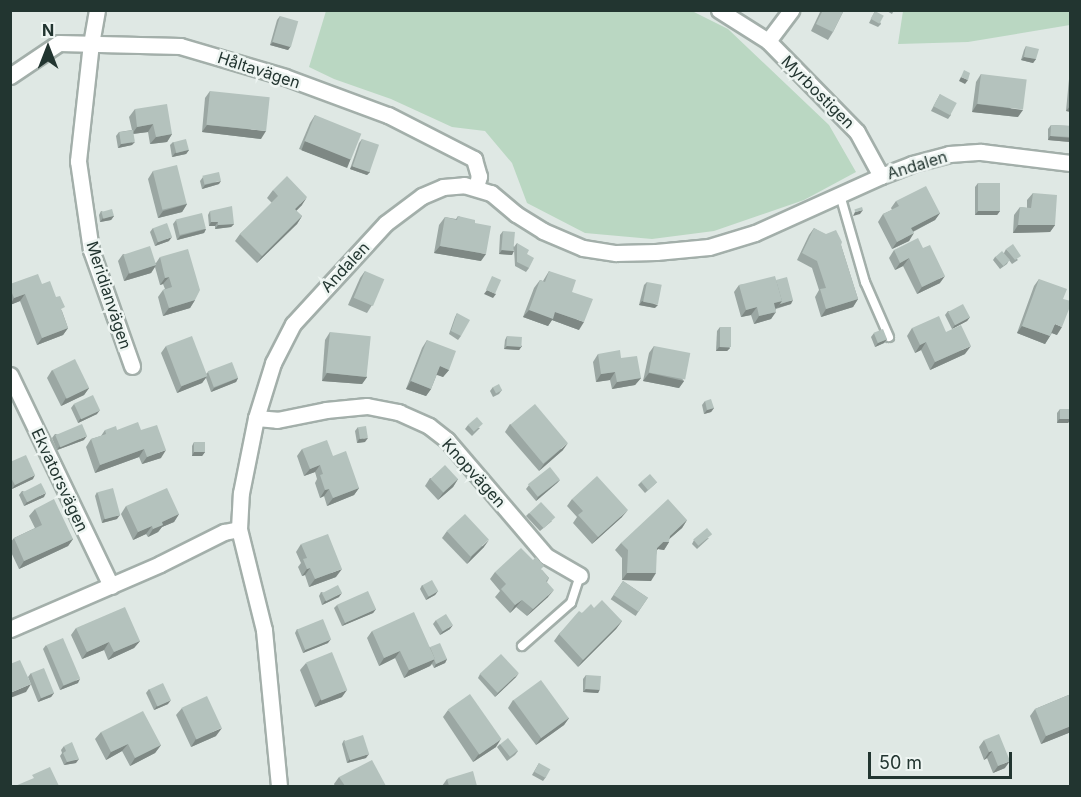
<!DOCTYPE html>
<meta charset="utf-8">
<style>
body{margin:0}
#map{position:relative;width:1081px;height:797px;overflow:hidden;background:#dfe8e4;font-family:Inter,sans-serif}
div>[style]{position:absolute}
.green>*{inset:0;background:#bad7c2}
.roads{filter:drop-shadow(2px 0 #a3afaa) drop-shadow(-2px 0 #a3afaa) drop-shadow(0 2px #a3afaa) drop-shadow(0 -2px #a3afaa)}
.lane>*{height:8px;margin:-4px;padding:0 4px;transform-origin:4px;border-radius:4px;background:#fff}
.street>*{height:15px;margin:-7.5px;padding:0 7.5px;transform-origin:7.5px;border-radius:7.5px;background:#fff}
.wall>*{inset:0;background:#9ba7a3;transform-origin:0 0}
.shaded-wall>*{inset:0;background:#7e8884;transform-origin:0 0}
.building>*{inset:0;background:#b4c2bd;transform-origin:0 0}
span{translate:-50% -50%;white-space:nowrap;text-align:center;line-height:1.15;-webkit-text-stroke:5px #eef5f2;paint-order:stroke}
.street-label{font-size:16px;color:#223530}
.frame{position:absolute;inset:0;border:12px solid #223530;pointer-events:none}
.north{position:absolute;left:18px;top:18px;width:60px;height:60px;-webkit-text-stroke:4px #eef5f2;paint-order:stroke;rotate:0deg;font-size:16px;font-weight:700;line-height:24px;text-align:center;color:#223530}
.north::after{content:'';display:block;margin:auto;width:21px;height:27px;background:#223530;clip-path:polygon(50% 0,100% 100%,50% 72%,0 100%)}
.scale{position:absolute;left:868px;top:752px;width:144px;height:27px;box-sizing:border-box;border:3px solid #223530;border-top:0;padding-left:8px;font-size:18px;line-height:21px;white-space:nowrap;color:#223530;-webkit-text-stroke:4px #eef5f2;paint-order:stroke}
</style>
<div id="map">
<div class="green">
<i style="clip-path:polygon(326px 11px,692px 11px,728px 29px,829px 125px,856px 172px,804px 200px,714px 231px,652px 239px,585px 233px,527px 203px,512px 163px,485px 131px,452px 127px,391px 99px,334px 79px,309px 67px)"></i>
<i style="clip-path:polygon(903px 11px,1070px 11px,1070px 25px,968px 42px,898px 44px)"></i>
</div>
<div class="roads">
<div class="lane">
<i style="left:840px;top:195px;width:91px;rotate:74deg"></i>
<i style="left:865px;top:282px;width:60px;rotate:66.4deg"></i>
<i style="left:522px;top:646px;width:65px;rotate:-41.3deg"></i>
<i style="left:571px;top:603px;width:28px;rotate:-72deg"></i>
</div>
<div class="street">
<i style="left:97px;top:10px;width:34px;rotate:100deg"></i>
<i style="left:91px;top:43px;width:119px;rotate:96.3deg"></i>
<i style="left:78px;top:161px;width:90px;rotate:81.7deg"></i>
<i style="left:91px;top:250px;width:123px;rotate:70.5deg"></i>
<i style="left:719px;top:10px;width:58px;rotate:32.3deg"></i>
<i style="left:768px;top:41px;width:127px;rotate:45.6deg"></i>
<i style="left:857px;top:132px;width:50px;rotate:61.4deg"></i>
<i style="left:768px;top:41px;width:39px;rotate:-53deg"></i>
<i style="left:10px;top:76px;width:59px;rotate:-34deg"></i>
<i style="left:59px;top:43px;width:121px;rotate:1.4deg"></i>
<i style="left:180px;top:46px;width:109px;rotate:16.4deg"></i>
<i style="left:285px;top:77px;width:110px;rotate:20.3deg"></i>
<i style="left:388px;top:115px;width:97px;rotate:27.1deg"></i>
<i style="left:474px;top:159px;width:18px;rotate:74deg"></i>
<i style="left:479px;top:176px;width:11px;rotate:105deg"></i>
<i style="left:10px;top:375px;width:234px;rotate:64.4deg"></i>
<i style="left:256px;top:418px;width:21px;rotate:5deg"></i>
<i style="left:277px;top:420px;width:50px;rotate:-11.5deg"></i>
<i style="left:326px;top:410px;width:41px;rotate:-5.6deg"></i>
<i style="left:367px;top:406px;width:32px;rotate:11deg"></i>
<i style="left:398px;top:412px;width:34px;rotate:24deg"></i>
<i style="left:429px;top:426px;width:23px;rotate:38deg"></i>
<i style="left:447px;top:440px;width:153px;rotate:49.5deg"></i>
<i style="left:546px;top:556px;width:39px;rotate:30deg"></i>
<i style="left:10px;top:629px;width:163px;rotate:-23.4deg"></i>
<i style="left:160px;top:564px;width:72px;rotate:-26.6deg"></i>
<i style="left:224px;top:532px;width:15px;rotate:-11deg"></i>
<i style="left:279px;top:786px;width:157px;rotate:-95.5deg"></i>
<i style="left:264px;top:630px;width:104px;rotate:-103.9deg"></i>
<i style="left:239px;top:529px;width:36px;rotate:-87deg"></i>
<i style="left:241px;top:493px;width:76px;rotate:-78.7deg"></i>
<i style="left:256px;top:418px;width:58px;rotate:-72.8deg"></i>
<i style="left:273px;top:363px;width:44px;rotate:-62.9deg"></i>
<i style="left:293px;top:324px;width:137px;rotate:-47.4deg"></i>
<i style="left:386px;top:223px;width:45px;rotate:-36.9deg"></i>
<i style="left:422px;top:196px;width:23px;rotate:-23deg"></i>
<i style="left:443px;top:187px;width:21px;rotate:-5deg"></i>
<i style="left:464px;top:185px;width:28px;rotate:17deg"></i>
<i style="left:491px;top:193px;width:33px;rotate:40deg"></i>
<i style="left:516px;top:214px;width:32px;rotate:32deg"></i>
<i style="left:543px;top:231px;width:43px;rotate:23deg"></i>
<i style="left:583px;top:248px;width:33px;rotate:9deg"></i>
<i style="left:616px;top:253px;width:40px;rotate:-1.4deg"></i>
<i style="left:656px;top:252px;width:53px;rotate:-5.4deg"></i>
<i style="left:709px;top:247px;width:48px;rotate:-16.9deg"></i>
<i style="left:755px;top:233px;width:138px;rotate:-24.3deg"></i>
<i style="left:881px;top:176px;width:33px;rotate:-21deg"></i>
<i style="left:912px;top:164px;width:38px;rotate:-15deg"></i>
<i style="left:949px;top:154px;width:32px;rotate:-4deg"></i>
<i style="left:981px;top:152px;width:90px;rotate:7deg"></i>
</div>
</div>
<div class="wall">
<i style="clip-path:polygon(821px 10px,844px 10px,833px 32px,828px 40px,811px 31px)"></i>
<i style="clip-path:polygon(885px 10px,894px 10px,892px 14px)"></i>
<i style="clip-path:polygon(875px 11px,881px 24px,878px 27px,869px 23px)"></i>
<i style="clip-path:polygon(280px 16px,291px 46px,288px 50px,270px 45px,277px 20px)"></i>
<i style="clip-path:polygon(1026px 46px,1036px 59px,1033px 63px,1021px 60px,1024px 50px)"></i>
<i style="clip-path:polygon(981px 74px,1018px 117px,972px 112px,976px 82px)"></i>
<i style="clip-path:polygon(1071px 78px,1071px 112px,1066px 111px,1069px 79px)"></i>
<i style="clip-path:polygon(210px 91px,261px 139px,202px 132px,205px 98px)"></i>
<i style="clip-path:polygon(940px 94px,951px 115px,948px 119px,931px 111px)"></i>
<i style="clip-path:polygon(135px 109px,172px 134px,167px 142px,150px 144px,148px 132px,133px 134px,132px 145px,118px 148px,116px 136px,119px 132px,132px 130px,129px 117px)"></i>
<i style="clip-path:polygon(315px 115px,351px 159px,346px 167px,299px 149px,310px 123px)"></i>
<i style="clip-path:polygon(1051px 125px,1071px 126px,1071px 140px,1070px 142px,1048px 140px,1048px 129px)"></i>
<i style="clip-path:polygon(362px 139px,370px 172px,367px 175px,350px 169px,359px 143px)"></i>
<i style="clip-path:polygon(173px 142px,189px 150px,186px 154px,172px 157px,170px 145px)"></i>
<i style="clip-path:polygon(153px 171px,187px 204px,182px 212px,158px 218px,148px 179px)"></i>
<i style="clip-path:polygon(203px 177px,219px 184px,202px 189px,200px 181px)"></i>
<i style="clip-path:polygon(978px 183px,1000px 211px,997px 215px,975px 215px,975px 187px)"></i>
<i style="clip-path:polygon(273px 190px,302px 205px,296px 211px,302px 216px,297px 224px,257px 263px,235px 241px,240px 234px,272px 203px,267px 198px)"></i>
<i style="clip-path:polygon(1033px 193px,1055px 225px,1050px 232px,1013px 233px,1014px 215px,1020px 207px,1027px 208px,1027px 200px)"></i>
<i style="clip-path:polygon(896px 201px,940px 213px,935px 220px,913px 232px,909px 241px,892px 249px,878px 222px,883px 214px,892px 210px,891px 208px)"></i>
<i style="clip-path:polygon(101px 211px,114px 216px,111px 220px,100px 222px,99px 215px)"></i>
<i style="clip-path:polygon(210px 211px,234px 224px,231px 227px,215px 229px,215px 226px,209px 226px,208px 215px)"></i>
<i style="clip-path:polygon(458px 216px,475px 223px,481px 261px,434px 253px,439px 225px,445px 217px,456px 219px)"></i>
<i style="clip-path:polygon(176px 220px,206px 229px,204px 233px,177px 240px,173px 224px)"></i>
<i style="clip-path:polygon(153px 228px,169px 241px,155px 246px,150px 232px)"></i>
<i style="clip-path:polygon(814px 228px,841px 245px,858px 299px,853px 307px,821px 317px,815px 297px,819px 290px,812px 268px,797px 260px,809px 235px)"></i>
<i style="clip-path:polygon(503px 231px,514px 247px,517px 243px,527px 254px,529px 268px,526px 272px,515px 266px,514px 249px,512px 255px,499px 254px,500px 235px)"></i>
<i style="clip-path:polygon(923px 248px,940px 283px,917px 294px,903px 266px,895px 270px,889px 258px,894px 250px)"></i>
<i style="clip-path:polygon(1006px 249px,1018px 260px,1012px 264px,1009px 260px,1007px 264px,1000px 269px,993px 260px,995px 257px,1004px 253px)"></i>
<i style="clip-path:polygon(123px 254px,156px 263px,160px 257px,195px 300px,190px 308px,163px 316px,158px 297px,163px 290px,165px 289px,163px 284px,160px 285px,155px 267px,151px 273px,124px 281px,118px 261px)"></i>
<i style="clip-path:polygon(365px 271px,372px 305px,367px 313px,348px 305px,360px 278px)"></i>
<i style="clip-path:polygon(549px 271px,572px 292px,579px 330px,552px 320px,548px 326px,523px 317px,534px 288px,540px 280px,543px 281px)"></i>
<i style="clip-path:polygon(1039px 279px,1057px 335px,1052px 333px,1045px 344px,1017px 333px,1034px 286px)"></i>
<i style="clip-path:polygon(776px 280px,791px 304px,776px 309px,771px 319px,754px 324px,751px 315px,741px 317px,734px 292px,739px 285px)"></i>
<i style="clip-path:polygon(647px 282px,655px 308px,639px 305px,644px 285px)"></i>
<i style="clip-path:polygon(10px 284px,42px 284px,62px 311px,68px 328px,63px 335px,37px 345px,20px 301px,10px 305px)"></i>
<i style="clip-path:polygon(948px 311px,970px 317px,967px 321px,952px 329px,945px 315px)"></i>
<i style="clip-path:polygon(457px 313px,461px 336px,458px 340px,449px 334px,455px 317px)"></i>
<i style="clip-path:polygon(720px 327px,730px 348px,727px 351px,716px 351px,717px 331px)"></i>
<i style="clip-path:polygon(912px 328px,946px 332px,965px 354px,930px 370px,921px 350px,915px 353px,907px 336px)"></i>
<i style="clip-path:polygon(330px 332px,367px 377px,362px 384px,322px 381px,325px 340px)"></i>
<i style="clip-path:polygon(874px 333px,887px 339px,884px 343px,875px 347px,871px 337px)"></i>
<i style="clip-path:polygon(507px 336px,522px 346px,519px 350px,504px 349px,505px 340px)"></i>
<i style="clip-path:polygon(427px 340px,449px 370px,443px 377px,437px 374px,431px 389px,426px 396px,406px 389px,422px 348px)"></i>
<i style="clip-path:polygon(166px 346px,206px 374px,208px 372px,238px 378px,236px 382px,211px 392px,206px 378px,202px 383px,177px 393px,161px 353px)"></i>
<i style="clip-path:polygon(654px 346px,684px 381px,679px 388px,643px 381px,649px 353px)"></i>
<i style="clip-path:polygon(598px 354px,621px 358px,641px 378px,635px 385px,612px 389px,610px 380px,596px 382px,593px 362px)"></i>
<i style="clip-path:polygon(52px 370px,89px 388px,84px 395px,61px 406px,47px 378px)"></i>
<i style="clip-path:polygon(493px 387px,502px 390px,499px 394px,493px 397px,490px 391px)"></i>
<i style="clip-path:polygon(705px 401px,714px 408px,711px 412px,704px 414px,702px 405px)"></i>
<i style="clip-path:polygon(74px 404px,97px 414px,78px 423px,71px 408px)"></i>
<i style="clip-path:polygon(1060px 409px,1071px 419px,1068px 423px,1057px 423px,1057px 413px)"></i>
<i style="clip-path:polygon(510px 424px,563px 450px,539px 471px,505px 432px)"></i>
<i style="clip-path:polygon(468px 425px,480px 428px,472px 436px,465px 429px)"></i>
<i style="clip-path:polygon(358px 427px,365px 442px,357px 443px,355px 431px)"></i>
<i style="clip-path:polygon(105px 430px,141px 430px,161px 458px,142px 464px,139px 457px,95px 473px,86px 447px,91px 439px,101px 436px)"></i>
<i style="clip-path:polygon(55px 434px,84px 440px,57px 450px,52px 438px)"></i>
<i style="clip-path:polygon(194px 442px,205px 452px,202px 456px,192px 456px,192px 446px)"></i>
<i style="clip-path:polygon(302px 449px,333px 456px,359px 488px,354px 495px,327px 506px,324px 496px,320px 498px,315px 483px,317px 479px,315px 472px,304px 476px,297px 456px)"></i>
<i style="clip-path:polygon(10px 462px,33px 479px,12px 489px,10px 485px)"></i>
<i style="clip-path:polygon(430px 478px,458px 479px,453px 487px,438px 500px,425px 486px)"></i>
<i style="clip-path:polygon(560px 480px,557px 483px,536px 501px,526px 489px,529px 485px)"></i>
<i style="clip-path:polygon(641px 482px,657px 482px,654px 485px,645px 493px,638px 485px)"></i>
<i style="clip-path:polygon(22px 491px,44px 497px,24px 506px,19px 495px)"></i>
<i style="clip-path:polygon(97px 492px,117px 519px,102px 523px,95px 496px)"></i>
<i style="clip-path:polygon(572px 499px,622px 517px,592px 544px,573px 523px,577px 517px,567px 506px)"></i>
<i style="clip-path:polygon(126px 506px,179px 514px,174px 522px,162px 527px,158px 532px,148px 537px,146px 534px,133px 540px,121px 514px)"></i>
<i style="clip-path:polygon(35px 509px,73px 539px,68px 546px,19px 569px,10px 550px,10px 543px,14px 538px,35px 528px,29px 516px)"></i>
<i style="clip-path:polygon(529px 513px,552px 521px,540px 531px,526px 516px)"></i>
<i style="clip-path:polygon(687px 520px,682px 528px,669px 539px,669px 542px,664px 550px,658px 549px,657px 550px,651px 581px,622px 580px,622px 558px,615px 550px,621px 543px)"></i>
<i style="clip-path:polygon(447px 531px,484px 547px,467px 564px,442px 538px)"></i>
<i style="clip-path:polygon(709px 538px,697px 549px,692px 544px,694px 540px)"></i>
<i style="clip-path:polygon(301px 544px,336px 577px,309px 587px,305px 575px,302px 576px,298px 567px,301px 563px,296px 552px)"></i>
<i style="clip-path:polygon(542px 570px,549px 578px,547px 582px,548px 597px,527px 616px,516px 607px,510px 613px,495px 597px,500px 591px,490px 579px,495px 572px)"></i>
<i style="left:623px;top:581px;width:30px;height:22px;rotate:34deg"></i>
<i style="clip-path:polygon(422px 585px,438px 591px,435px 595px,426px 600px,420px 589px)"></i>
<i style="clip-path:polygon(321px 592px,339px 597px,322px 605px,319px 596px)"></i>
<i style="clip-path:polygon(337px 605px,376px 609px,373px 613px,342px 626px,334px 608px)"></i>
<i style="clip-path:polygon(594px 608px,622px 621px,616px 629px,578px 667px,554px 641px,559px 634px,582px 613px)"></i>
<i style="clip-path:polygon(436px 620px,450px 629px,440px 635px,433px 624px)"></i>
<i style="clip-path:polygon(76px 628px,140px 641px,134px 648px,108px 660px,104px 650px,82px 659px,71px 635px)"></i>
<i style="clip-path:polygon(297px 629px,328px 643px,303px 653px,295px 633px)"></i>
<i style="clip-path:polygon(372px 631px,430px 647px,447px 659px,445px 663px,434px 668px,432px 664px,430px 666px,404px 678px,395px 658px,379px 666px,367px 638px)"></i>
<i style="clip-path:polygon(46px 645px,78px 683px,60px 690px,43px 649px)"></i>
<i style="clip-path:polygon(306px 663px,342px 697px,315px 707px,300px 670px)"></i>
<i style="clip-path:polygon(31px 673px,54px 693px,51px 697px,38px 702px,28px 677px)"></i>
<i style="clip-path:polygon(480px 674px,516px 677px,495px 697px,478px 678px)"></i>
<i style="clip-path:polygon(586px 675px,600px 689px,598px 693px,583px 692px,583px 679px)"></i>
<i style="clip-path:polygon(149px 689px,168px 704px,154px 710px,146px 693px)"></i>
<i style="clip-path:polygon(1071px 694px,1071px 732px,1041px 744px,1030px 716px,1035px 709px)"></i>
<i style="clip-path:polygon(513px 700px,569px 718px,564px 725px,536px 745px,508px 708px)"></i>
<i style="clip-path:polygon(182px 708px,216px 736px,191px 747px,176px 715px)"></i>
<i style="clip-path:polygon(448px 710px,496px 747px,473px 762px,443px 717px)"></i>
<i style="clip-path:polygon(101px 732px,161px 745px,155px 753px,130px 766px,122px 751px,106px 760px,95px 739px)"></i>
<i style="clip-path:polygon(344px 740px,366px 758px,347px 763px,342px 744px)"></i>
<i style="clip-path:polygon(984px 740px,1005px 768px,993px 773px,987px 758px,984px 760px,979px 747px)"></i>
<i style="clip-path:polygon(500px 744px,518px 751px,515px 755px,507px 761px,497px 747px)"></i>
<i style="clip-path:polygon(64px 746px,76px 763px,64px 765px,60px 756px,62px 753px,61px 750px)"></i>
<i style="clip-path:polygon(539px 763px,546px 777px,543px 781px,532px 775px)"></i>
<i style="clip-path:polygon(339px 777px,386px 786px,335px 786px,334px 784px)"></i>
<i style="clip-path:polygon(447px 779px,477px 786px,442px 786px)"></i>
</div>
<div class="shaded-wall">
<i style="clip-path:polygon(273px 42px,291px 46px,288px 50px,270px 45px)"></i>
<i style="clip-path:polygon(1024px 57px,1036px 59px,1033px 63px,1021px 60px)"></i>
<i style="clip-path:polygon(961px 77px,968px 80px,965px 84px,959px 81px)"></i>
<i style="clip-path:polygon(977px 104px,1023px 110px,1018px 117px,972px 112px)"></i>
<i style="clip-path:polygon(1071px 105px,1071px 112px,1066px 111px)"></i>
<i style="clip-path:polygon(153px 124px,148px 132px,132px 134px,137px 127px)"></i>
<i style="clip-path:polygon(207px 125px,266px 131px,261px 139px,202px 132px)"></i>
<i style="clip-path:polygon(172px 134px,167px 142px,150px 144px,156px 137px)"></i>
<i style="clip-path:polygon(1050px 136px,1071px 138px,1071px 140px,1070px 142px,1048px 140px)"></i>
<i style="left:305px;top:141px;width:49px;height:10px;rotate:21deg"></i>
<i style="clip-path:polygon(135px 142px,132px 145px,118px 148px,121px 144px)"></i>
<i style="clip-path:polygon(189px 150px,186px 154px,172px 157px,175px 153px)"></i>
<i style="clip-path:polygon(352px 166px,370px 172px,367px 175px,350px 169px)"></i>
<i style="clip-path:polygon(221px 181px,219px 184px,202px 189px,205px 185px)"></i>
<i style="clip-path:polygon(307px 197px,302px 205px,290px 217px,295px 209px)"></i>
<i style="clip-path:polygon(187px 204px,182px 212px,158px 218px,163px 211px)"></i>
<i style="clip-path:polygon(863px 210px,860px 214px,853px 216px,855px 212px)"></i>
<i style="clip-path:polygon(978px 211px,1000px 211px,997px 215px,975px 215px)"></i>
<i style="clip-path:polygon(940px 213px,935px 220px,906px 235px,911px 228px)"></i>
<i style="clip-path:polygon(114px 216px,111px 220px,100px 222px,103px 218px)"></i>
<i style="clip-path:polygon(302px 216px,297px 224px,257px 263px,262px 256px)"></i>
<i style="clip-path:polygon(211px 222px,218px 222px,215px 226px,209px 226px)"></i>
<i style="clip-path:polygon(234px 224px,231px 227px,215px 229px,218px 225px)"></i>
<i style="clip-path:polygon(1018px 225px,1055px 225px,1050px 232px,1013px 233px)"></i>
<i style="clip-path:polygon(206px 229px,204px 233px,177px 240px,180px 236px)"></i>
<i style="clip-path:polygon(914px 233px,909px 241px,892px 249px,897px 242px)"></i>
<i style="clip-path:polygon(172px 237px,169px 241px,155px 246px,158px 242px)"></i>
<i style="clip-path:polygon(440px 246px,486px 254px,481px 261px,434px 253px)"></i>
<i style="clip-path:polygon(502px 250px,514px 251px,512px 255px,499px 254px)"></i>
<i style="clip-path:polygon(909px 258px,903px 266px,895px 270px,900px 263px)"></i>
<i style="clip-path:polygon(156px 265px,151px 273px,124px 281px,129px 273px)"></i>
<i style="clip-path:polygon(945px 276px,940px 283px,917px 294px,922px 287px)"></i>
<i style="clip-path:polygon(169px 277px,163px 284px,160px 285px,165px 278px)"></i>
<i style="clip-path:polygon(487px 290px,496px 294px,493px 298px,484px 294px)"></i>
<i style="clip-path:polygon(25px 294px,20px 301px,10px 305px,14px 298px)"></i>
<i style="clip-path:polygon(858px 299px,853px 307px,821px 317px,826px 309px)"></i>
<i style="clip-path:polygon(195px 300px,190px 308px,163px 316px,169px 308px)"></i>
<i style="clip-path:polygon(793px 300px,791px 304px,777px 308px,780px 304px)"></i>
<i style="clip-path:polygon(642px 301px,658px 305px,655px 308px,639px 305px)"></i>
<i style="clip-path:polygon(782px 301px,777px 308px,769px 310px,774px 303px)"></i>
<i style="clip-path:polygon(757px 307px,751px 315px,741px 317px,746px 310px)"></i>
<i style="clip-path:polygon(529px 310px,555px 312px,584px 322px,579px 330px,552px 320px,548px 326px,523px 317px)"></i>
<i style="clip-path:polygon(776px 312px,771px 319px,754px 324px,759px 316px)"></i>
<i style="clip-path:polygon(970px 317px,967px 321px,952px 329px,955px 325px)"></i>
<i style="clip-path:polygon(1055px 324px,1062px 327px,1057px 335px,1049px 332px)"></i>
<i style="clip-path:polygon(1022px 326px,1050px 336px,1045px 344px,1017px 333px)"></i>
<i style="clip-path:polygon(68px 328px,63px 335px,37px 345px,42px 338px)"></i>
<i style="clip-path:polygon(887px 339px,884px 343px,875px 347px,878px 343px)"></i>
<i style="clip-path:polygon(926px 342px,921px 350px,915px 353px,920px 345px)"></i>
<i style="clip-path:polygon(507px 346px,522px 346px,519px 350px,504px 349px)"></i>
<i style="clip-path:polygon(971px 346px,965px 354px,930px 370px,935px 362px)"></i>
<i style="clip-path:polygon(719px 347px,730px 348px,727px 351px,716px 351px)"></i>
<i style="clip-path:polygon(440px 366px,449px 370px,443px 377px,434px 374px)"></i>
<i style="clip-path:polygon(615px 372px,610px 380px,596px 382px,601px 374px)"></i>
<i style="clip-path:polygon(327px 373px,367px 377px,362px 384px,322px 381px)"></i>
<i style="clip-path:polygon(649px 373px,684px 381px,679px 388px,643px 381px)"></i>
<i style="clip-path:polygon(207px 376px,202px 383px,177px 393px,182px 386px)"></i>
<i style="clip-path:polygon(238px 378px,236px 382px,211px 392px,214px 388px)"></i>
<i style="clip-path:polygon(641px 378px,635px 385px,612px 389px,617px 382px)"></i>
<i style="clip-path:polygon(411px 381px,431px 389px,426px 396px,406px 389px)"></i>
<i style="clip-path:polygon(89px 388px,84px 395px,61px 406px,66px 398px)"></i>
<i style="clip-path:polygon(714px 408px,711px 412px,704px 414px,707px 410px)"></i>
<i style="clip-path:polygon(100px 410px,97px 414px,78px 423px,80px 419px)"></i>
<i style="clip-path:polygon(1059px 419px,1071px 419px,1068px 423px,1057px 423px)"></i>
<i style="clip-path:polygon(87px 436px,84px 440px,57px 450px,59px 447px)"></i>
<i style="clip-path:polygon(368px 438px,365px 442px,357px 443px,359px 439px)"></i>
<i style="clip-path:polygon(568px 443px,563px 450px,539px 471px,544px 464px)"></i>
<i style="clip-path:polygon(144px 449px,139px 457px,95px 473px,100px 465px)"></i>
<i style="clip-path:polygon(166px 450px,161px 458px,142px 464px,147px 457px)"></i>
<i style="clip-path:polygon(194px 452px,205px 452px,202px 456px,192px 456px)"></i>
<i style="clip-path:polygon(320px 465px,315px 472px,304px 476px,310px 469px)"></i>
<i style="clip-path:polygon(35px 475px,33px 479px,12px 489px,15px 485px)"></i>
<i style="clip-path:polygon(458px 479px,453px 487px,438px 500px,443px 493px)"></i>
<i style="clip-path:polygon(560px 480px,557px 483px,536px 501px,538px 497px)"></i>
<i style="clip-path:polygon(359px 488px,354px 495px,327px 506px,333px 498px)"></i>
<i style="clip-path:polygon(329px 489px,324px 496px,320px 498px,325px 490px)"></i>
<i style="clip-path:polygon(46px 493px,44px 497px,24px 506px,27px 502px)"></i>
<i style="clip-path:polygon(628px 510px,622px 517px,592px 544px,598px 537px)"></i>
<i style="clip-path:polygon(179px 514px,174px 522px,162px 527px,158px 532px,148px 537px,153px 529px,162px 522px)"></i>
<i style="clip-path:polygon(120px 515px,117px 519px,102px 523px,104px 519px)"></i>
<i style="clip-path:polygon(687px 520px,682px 528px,666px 542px,669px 542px,664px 550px,658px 549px,652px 555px,657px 548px)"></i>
<i style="clip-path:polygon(152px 526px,146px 534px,133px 540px,138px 532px)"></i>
<i style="clip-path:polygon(73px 539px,68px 546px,19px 569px,24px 561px)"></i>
<i style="clip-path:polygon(489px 540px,484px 547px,467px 564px,472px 556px)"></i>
<i style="clip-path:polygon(310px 568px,305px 575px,302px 576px,307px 569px)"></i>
<i style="clip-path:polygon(342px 569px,336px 577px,309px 587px,315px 579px)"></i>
<i style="clip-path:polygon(627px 573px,656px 573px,651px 581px,622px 580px)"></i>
<i style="clip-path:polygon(554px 590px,548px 597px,527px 616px,533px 609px)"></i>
<i style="clip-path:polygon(438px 591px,435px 595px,426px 600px,429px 596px)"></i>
<i style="clip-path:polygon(342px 593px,339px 597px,322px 605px,325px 601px)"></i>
<i style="clip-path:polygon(522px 600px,516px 607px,510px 613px,515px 605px)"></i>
<i style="clip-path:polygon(376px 609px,373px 613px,342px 626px,345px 623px)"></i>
<i style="clip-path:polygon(622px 621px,616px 629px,578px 667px,583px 660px)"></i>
<i style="clip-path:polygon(453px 625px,450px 629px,440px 635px,443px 631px)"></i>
<i style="clip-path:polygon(331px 639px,328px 643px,303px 653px,306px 649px)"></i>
<i style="clip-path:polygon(140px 641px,134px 648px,108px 660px,114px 652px)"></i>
<i style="clip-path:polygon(109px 642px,104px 650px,82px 659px,87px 652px)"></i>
<i style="clip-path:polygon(400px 651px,395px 658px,379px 666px,384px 658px)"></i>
<i style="clip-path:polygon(435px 659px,430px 666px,404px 678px,409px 670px)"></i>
<i style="clip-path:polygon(447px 659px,445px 663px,434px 668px,436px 664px)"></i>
<i style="clip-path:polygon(519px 673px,516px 677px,495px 697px,498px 693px)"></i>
<i style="clip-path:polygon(80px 679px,78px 683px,60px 690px,63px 686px)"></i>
<i style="clip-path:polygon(31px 684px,26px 692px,10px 698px,10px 693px)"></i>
<i style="clip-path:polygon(586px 689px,600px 689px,598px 693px,583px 692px)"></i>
<i style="clip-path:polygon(347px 690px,342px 697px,315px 707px,320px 700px)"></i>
<i style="clip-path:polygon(54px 693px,51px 697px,38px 702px,41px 698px)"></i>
<i style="clip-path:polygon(171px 700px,168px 704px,154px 710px,157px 706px)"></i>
<i style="clip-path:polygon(569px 718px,564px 725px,536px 745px,541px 738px)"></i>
<i style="clip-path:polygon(1071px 726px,1071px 732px,1041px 744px,1046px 736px)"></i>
<i style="clip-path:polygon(222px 728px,216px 736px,191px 747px,196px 739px)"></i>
<i style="clip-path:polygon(501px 739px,496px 747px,473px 762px,478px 755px)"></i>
<i style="clip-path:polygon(128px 744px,122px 751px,106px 760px,111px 752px)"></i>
<i style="clip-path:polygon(161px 745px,155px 753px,130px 766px,135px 758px)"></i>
<i style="clip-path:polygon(992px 751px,987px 758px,984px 760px,989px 752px)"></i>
<i style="clip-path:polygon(369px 754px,366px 758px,347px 763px,350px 759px)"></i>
<i style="clip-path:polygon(79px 759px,76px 763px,64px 765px,67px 762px)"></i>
<i style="clip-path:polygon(1010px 761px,1005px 768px,993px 773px,998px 766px)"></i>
</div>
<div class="building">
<i style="clip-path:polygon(823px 10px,844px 10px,833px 32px,816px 24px)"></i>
<i style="left:875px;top:11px;width:10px;height:9px;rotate:29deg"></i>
<i style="left:280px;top:16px;width:19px;height:27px;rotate:16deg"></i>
<i style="clip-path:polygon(1026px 46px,1039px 49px,1036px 59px,1024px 57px)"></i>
<i style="clip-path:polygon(964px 70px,970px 73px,968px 80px,961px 77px)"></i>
<i style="left:981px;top:74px;width:46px;height:30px;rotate:7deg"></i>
<i style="left:210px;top:91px;width:60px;height:34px;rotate:6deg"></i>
<i style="left:940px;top:94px;width:19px;height:14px;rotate:28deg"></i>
<i style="clip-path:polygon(167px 104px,172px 134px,156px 137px,153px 124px,137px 127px,135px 109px)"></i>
<i style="left:315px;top:115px;width:50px;height:28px;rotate:22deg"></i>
<i style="left:1051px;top:125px;width:20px;height:11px;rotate:3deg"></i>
<i style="left:133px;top:130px;width:12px;height:14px;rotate:81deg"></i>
<i style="left:186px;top:139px;width:11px;height:13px;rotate:75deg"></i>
<i style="left:362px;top:139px;width:18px;height:29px;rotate:19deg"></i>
<i style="left:177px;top:165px;width:40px;height:25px;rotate:76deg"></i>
<i style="left:219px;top:172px;width:9px;height:17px;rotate:77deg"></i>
<i style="clip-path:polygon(287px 176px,307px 197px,295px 209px,302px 216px,262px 256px,240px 234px,278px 196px,273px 190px)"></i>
<i style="left:978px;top:183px;width:22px;height:28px"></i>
<i style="clip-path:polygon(926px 186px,940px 213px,911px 228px,914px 233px,897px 242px,883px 214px,899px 206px,896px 201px)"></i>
<i style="clip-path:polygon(1033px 193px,1057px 195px,1055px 225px,1018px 225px,1020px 207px,1031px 208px)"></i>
<i style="clip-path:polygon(232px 206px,234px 224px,218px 225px,218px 222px,211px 222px,210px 211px)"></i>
<i style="left:862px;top:207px;width:3px;height:8px;rotate:72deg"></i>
<i style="left:112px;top:209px;width:7px;height:11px;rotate:74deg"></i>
<i style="left:202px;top:213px;width:16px;height:27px;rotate:76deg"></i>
<i style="clip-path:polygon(458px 216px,475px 220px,475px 223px,491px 226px,486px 254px,440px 246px,445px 217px,457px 220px)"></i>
<i style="left:167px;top:223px;width:15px;height:15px;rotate:70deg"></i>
<i style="clip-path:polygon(814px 228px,826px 234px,836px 230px,842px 242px,841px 245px,858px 299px,826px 309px,820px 289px,826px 288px,817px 261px,802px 253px)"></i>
<i style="left:503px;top:231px;width:12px;height:19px;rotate:5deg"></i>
<i style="clip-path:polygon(918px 238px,923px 248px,930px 245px,945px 276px,922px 287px,909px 258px,900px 263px,894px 250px)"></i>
<i style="clip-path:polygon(517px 243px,529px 250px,527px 254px,534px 258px,529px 268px,517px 262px)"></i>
<i style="clip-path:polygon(1013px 244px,1021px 256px,1015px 260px,1006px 249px)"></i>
<i style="left:150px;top:246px;width:20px;height:28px;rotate:72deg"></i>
<i style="clip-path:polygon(188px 249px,200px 290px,195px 300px,169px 308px,163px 290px,172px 287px,169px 277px,165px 278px,160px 257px)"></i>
<i style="left:1002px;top:251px;width:12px;height:9px;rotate:48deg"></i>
<i style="left:365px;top:271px;width:21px;height:29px;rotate:23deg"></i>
<i style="clip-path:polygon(549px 271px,576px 280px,572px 292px,593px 299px,584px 322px,555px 312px,553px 319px,529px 310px,540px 280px,545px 282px)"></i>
<i style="clip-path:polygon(38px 274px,42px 284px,50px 281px,56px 297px,60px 296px,65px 307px,61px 309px,68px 328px,42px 338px,25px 294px,14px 298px,10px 288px,10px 284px)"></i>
<i style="left:492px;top:276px;width:10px;height:15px;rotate:24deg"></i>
<i style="clip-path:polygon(775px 276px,782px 301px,774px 303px,776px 312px,759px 316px,757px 307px,746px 310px,739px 285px)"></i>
<i style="clip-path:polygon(787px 277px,793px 300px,780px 304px,782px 301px,776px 280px)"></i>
<i style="clip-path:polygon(1039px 279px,1067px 289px,1063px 299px,1071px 301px,1071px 304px,1062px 327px,1055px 324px,1050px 336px,1022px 326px)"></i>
<i style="left:647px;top:282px;width:15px;height:20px;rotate:11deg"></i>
<i style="left:963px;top:304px;width:15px;height:17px;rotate:62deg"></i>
<i style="clip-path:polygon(457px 313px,470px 320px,461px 336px,451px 331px)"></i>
<i style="clip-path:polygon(939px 316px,946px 332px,961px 325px,971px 346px,935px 362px,926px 342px,920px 345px,912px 328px)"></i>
<i style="left:720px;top:327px;width:11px;height:20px"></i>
<i style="left:883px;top:329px;width:11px;height:10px;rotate:68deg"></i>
<i style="left:330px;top:332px;width:41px;height:41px;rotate:6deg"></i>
<i style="left:192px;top:336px;width:43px;height:28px;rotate:69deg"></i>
<i style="left:507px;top:336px;width:15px;height:10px;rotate:4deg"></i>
<i style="clip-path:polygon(427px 340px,456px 351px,449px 370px,440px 366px,431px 389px,411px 381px)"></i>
<i style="left:654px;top:346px;width:37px;height:27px;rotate:11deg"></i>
<i style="clip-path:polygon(620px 350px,621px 358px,637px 356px,641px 378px,617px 382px,615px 372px,601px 374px,598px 354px)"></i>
<i style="left:75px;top:359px;width:32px;height:25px;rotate:64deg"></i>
<i style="left:232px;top:362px;width:17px;height:26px;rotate:69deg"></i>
<i style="left:499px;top:384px;width:7px;height:7px;rotate:63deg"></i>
<i style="left:93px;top:395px;width:17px;height:21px;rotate:65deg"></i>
<i style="clip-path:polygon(711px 399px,714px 408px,707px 410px,705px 401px)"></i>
<i style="left:535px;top:404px;width:51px;height:32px;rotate:50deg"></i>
<i style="left:1060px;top:409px;width:11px;height:10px"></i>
<i style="left:477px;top:417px;width:9px;height:12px;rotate:49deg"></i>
<i style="clip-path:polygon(138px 422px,141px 430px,157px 425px,166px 450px,147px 457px,144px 449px,100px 465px,91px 439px,106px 434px,105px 430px,116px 426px,117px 430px)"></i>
<i style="left:82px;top:424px;width:13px;height:29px;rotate:67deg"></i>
<i style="left:366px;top:426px;width:12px;height:8px;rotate:81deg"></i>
<i style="clip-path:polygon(327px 440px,333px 456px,346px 451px,359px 488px,333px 498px,329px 489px,325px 490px,320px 475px,323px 474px,320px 465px,310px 469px,302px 449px)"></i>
<i style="left:194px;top:442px;width:11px;height:10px"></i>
<i style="clip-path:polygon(26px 455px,35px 475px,15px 485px,10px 476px,10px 462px)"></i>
<i style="left:445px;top:465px;width:19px;height:20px;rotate:47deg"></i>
<i style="left:550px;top:467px;width:16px;height:28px;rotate:52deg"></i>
<i style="left:650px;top:474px;width:11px;height:12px;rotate:49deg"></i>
<i style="clip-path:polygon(597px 476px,628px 510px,598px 537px,578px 515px,583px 511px,572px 499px)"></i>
<i style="left:41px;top:483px;width:11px;height:21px;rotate:63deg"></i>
<i style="left:113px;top:488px;width:28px;height:16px;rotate:75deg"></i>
<i style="clip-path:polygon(167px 488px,179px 514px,162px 522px,163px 525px,153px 529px,152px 526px,138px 532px,126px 506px)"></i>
<i style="clip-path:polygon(54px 499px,73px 539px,24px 561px,14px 538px,42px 525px,35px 509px)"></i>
<i style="clip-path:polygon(668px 499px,687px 520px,670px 536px,669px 542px,663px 542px,657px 548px,656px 573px,627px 573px,628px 550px,621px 543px)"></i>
<i style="left:541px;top:502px;width:21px;height:16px;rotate:47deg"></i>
<i style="left:465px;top:514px;width:35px;height:25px;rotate:47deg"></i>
<i style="left:707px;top:528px;width:8px;height:18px;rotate:50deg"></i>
<i style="clip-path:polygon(328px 534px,342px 569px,315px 579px,310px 568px,307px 569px,303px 559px,307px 558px,301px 544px)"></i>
<i style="clip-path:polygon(521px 548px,533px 560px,536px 557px,544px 566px,541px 569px,549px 578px,546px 581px,554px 590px,533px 609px,522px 600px,515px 605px,501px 589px,506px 584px,495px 572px)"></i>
<i style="left:432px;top:580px;width:13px;height:11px;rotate:61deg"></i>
<i style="left:623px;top:581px;width:30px;height:17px;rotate:34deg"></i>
<i style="left:338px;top:585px;width:9px;height:18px;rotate:63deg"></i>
<i style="left:368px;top:591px;width:20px;height:34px;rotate:66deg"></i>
<i style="clip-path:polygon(602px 600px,622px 621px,583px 660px,559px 634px,579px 611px,582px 613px,591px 604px,594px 608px)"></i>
<i style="clip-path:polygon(125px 607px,140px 641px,114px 652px,109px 642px,87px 652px,76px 628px)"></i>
<i style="clip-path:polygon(414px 612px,435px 659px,409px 670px,400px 651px,384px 658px,372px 631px)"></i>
<i style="left:446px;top:614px;width:13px;height:12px;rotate:58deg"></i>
<i style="left:323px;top:619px;width:22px;height:28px;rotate:68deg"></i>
<i style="left:63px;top:638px;width:44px;height:18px;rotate:67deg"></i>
<i style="clip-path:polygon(440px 643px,447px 659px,436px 664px,434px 659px,435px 659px,430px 647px)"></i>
<i style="left:332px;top:652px;width:41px;height:28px;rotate:68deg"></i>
<i style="left:501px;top:654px;width:26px;height:29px;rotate:47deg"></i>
<i style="clip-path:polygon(20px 660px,31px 684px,10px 693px,10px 664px)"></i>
<i style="left:44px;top:668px;width:27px;height:14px;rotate:68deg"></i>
<i style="left:586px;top:675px;width:15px;height:14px;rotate:4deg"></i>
<i style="left:541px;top:680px;width:47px;height:34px;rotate:54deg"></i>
<i style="left:163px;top:683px;width:19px;height:15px;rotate:65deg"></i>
<i style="left:470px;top:694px;width:55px;height:27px;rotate:55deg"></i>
<i style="clip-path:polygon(1071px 694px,1071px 726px,1046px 736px,1035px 709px)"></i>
<i style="left:207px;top:696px;width:35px;height:28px;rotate:65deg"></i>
<i style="clip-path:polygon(143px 711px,161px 745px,135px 758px,128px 744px,111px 752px,101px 732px)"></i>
<i style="clip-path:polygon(999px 734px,1010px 761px,998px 766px,992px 751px,989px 752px,984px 740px)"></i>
<i style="left:363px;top:735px;width:20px;height:20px;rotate:72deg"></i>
<i style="left:508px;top:738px;width:16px;height:10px;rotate:52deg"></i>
<i style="clip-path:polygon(72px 742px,79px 759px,67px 762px,63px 753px,66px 751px,64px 746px)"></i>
<i style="clip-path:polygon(372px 760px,386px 786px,345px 786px,339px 777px)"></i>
<i style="left:539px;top:763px;width:13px;height:10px;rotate:29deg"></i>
<i style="clip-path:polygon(50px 767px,59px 786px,15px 786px,34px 778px,32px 775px)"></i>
<i style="clip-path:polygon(473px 771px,477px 786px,449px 786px,447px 779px)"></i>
</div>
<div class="street-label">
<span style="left:259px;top:70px;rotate:18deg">Håltavägen</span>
<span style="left:818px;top:92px;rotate:45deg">Myrbostigen</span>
<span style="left:917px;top:165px;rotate:-17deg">Andalen</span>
<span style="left:345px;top:267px;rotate:-47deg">Andalen</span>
<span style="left:109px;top:295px;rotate:72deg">Meridianvägen</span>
<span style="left:474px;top:473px;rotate:48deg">Knopvägen</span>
<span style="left:60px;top:480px;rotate:65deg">Ekvatorsvägen</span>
</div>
<div class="frame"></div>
<div class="north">N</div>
<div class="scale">50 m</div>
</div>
